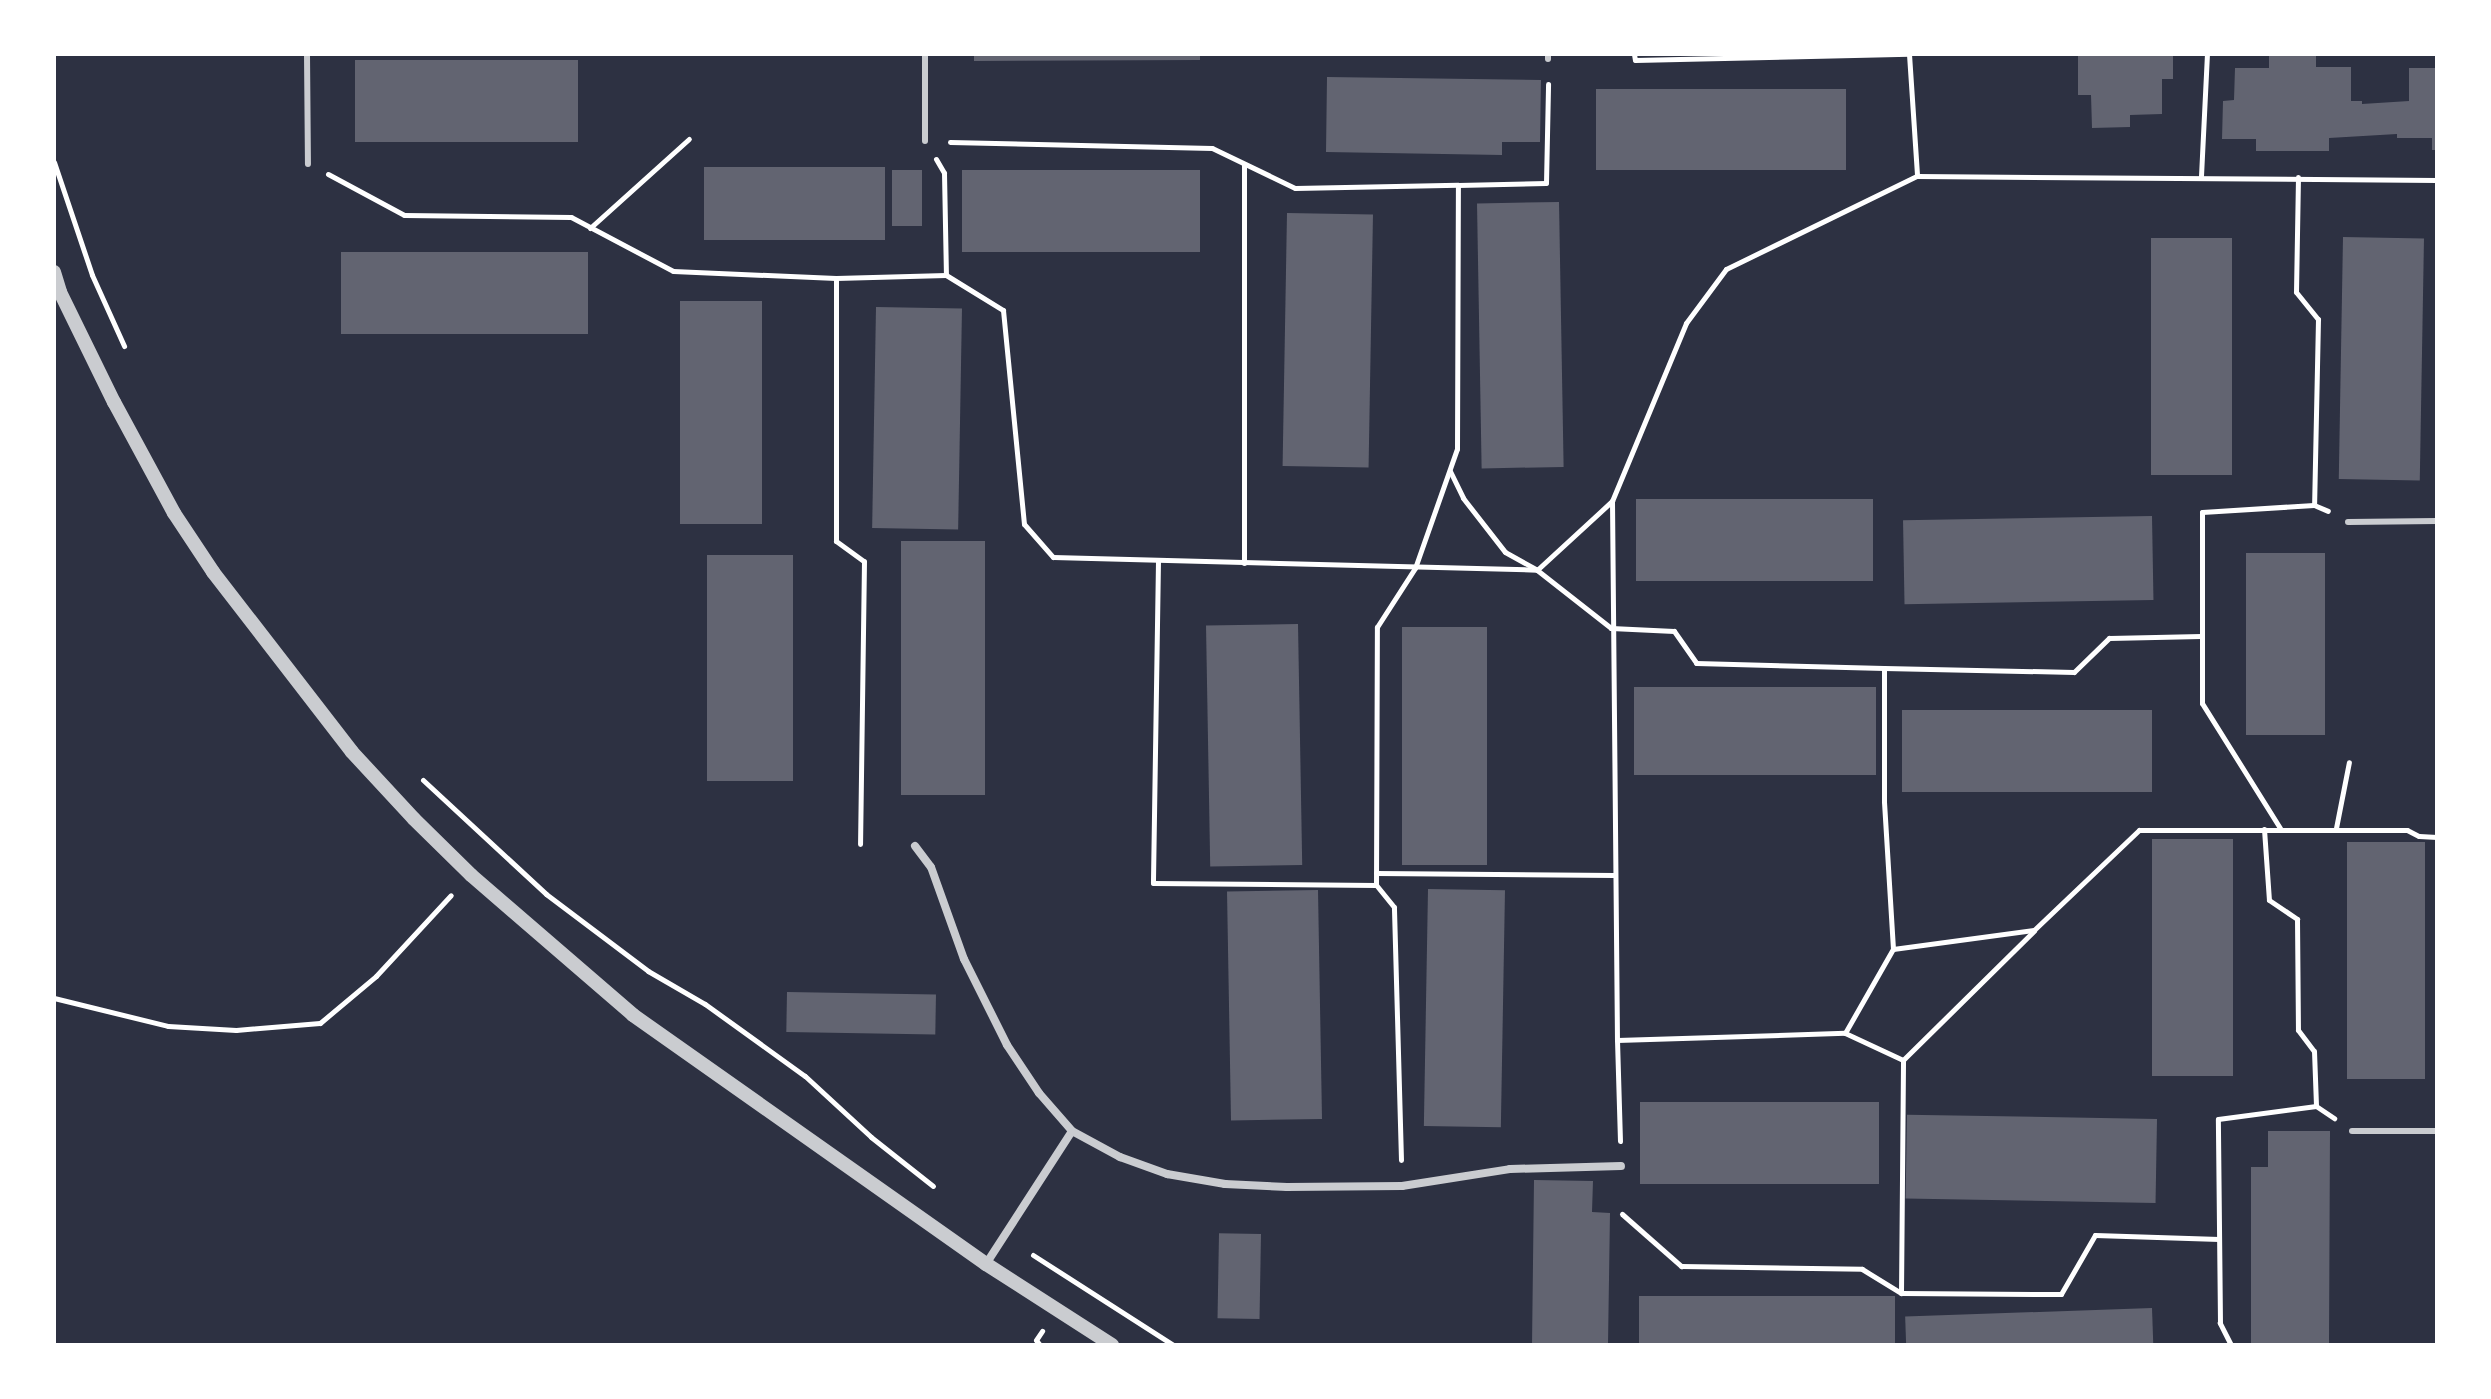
<!DOCTYPE html>
<style>
body{margin:0}
#map{position:relative;width:2491px;height:1399px;overflow:hidden;background:#2d3142;font-family:"Work Sans",sans-serif}
div>[style]{position:absolute}
.building>*{inset:0;background:#626471;transform-origin:0 0}
.path>*{height:5px;margin:-2.5px;padding:0 2.5px;transform-origin:2.5px;border-radius:2.5px;background:#fff}
.service>*{height:6px;margin:-3px;padding:0 3px;transform-origin:3px;border-radius:3px;background:#caccd0}
.minor>*{height:8px;margin:-4px;padding:0 4px;transform-origin:4px;border-radius:4px;background:#caccd0}
.tertiary>*{height:14px;margin:-7px;padding:0 7px;transform-origin:7px;border-radius:7px;background:#caccd0}
span{translate:-50% -50%;white-space:nowrap;text-align:center;line-height:1.15;-webkit-text-stroke:6px #fff;paint-order:stroke}
.frame{position:absolute;inset:0;border:56px solid #fff;pointer-events:none}
</style>
<div id="map">
<div class="building">
<i style="clip-path:polygon(974px 54px,1200px 54px,1200px 60px,974px 61px)"></i>
<i style="clip-path:polygon(2078px 54px,2173px 54px,2173px 79px,2162px 79px,2162px 114px,2130px 115px,2130px 127px,2092px 128px,2091px 95px,2078px 95px)"></i>
<i style="clip-path:polygon(2269px 56px,2316px 56px,2316px 67px,2351px 67px,2351px 101px,2362px 101px,2362px 104px,2409px 101px,2409px 68px,2437px 68px,2437px 150px,2432px 150px,2432px 138px,2397px 138px,2397px 134px,2329px 138px,2329px 151px,2256px 151px,2256px 139px,2222px 139px,2223px 101px,2234px 100px,2235px 68px,2269px 68px)"></i>
<i style="left:355px;top:60px;width:223px;height:82px"></i>
<i style="clip-path:polygon(1327px 77px,1541px 80px,1540px 142px,1502px 142px,1502px 155px,1326px 152px)"></i>
<i style="left:1596px;top:89px;width:250px;height:81px"></i>
<i style="left:704px;top:167px;width:181px;height:73px"></i>
<i style="left:892px;top:170px;width:30px;height:56px"></i>
<i style="left:1200px;top:170px;width:82px;height:238px;rotate:90deg"></i>
<i style="left:1559px;top:202px;width:265px;height:82px;rotate:89deg"></i>
<i style="left:1287px;top:213px;width:86px;height:253px;rotate:1deg"></i>
<i style="left:2343px;top:237px;width:81px;height:242px;rotate:1deg"></i>
<i style="left:2151px;top:238px;width:81px;height:237px"></i>
<i style="left:341px;top:252px;width:247px;height:82px"></i>
<i style="left:680px;top:301px;width:82px;height:223px"></i>
<i style="left:876px;top:307px;width:86px;height:221px;rotate:1deg"></i>
<i style="left:1873px;top:499px;width:82px;height:237px;rotate:90deg"></i>
<i style="left:2152px;top:516px;width:84px;height:249px;rotate:89deg"></i>
<i style="left:985px;top:541px;width:254px;height:84px;rotate:90deg"></i>
<i style="left:2246px;top:553px;width:79px;height:182px"></i>
<i style="left:707px;top:555px;width:86px;height:226px"></i>
<i style="left:1298px;top:624px;width:241px;height:92px;rotate:89deg"></i>
<i style="left:1402px;top:627px;width:85px;height:238px"></i>
<i style="left:1634px;top:687px;width:242px;height:88px"></i>
<i style="left:1902px;top:710px;width:250px;height:82px"></i>
<i style="left:2233px;top:839px;width:237px;height:81px;rotate:90deg"></i>
<i style="left:2347px;top:842px;width:78px;height:237px"></i>
<i style="left:1428px;top:889px;width:77px;height:237px;rotate:1deg"></i>
<i style="left:1318px;top:890px;width:229px;height:91px;rotate:89deg"></i>
<i style="left:787px;top:992px;width:149px;height:40px;rotate:1deg"></i>
<i style="left:1879px;top:1102px;width:82px;height:239px;rotate:90deg"></i>
<i style="left:2157px;top:1119px;width:84px;height:250px;rotate:91deg"></i>
<i style="clip-path:polygon(2268px 1131px,2330px 1131px,2329px 1345px,2251px 1345px,2251px 1167px,2268px 1167px)"></i>
<i style="clip-path:polygon(1534px 1180px,1593px 1181px,1592px 1212px,1610px 1213px,1608px 1345px,1532px 1345px)"></i>
<i style="left:1261px;top:1234px;width:85px;height:42px;rotate:91deg"></i>
<i style="left:1639px;top:1296px;width:256px;height:49px"></i>
<i style="left:2152px;top:1308px;width:37px;height:247px;rotate:88deg"></i>
</div>
<div class="path">
<i style="left:1634px;top:54px;width:6px;rotate:81deg"></i>
<i style="left:1635px;top:60px;width:274px;rotate:-1.3deg"></i>
<i style="left:1909px;top:54px;width:122px;rotate:86.2deg"></i>
<i style="left:950px;top:142px;width:262px;rotate:1.3deg"></i>
<i style="left:1212px;top:148px;width:92px;rotate:25.7deg"></i>
<i style="left:1295px;top:188px;width:163px;rotate:-1.1deg"></i>
<i style="left:936px;top:159px;width:16px;rotate:60deg"></i>
<i style="left:944px;top:173px;width:102px;rotate:88.9deg"></i>
<i style="left:54px;top:162px;width:119px;rotate:71.4deg"></i>
<i style="left:92px;top:275px;width:78px;rotate:65.7deg"></i>
<i style="left:328px;top:174px;width:86px;rotate:28.3deg"></i>
<i style="left:404px;top:215px;width:167px;rotate:0.7deg"></i>
<i style="left:571px;top:217px;width:115px;rotate:27.9deg"></i>
<i style="left:673px;top:271px;width:163px;rotate:2.5deg"></i>
<i style="left:836px;top:278px;width:110px;rotate:-1.6deg"></i>
<i style="left:946px;top:275px;width:67px;rotate:31.6deg"></i>
<i style="left:1003px;top:310px;width:215px;rotate:84.4deg"></i>
<i style="left:1024px;top:524px;width:44px;rotate:48.7deg"></i>
<i style="left:1053px;top:557px;width:484px;rotate:1.5deg"></i>
<i style="left:1537px;top:570px;width:102px;rotate:-42.6deg"></i>
<i style="left:1612px;top:501px;width:193px;rotate:-67.4deg"></i>
<i style="left:1686px;top:323px;width:67px;rotate:-53.5deg"></i>
<i style="left:1726px;top:269px;width:212px;rotate:-26deg"></i>
<i style="left:1917px;top:176px;width:520px;rotate:0.44deg"></i>
<i style="left:2201px;top:176px;width:122px;rotate:-87.2deg"></i>
<i style="left:2298px;top:177px;width:115px;rotate:91deg"></i>
<i style="left:2296px;top:292px;width:35px;rotate:51deg"></i>
<i style="left:2318px;top:319px;width:186px;rotate:91.2deg"></i>
<i style="left:2314px;top:505px;width:15px;rotate:23deg"></i>
<i style="left:590px;top:228px;width:133px;rotate:-42deg"></i>
<i style="left:836px;top:278px;width:263px;rotate:90deg"></i>
<i style="left:836px;top:541px;width:34px;rotate:36deg"></i>
<i style="left:864px;top:561px;width:283px;rotate:90.8deg"></i>
<i style="left:1450px;top:471px;width:30px;rotate:64deg"></i>
<i style="left:1463px;top:498px;width:68px;rotate:52.1deg"></i>
<i style="left:1505px;top:552px;width:37px;rotate:29deg"></i>
<i style="left:1537px;top:570px;width:94px;rotate:38.1deg"></i>
<i style="left:1611px;top:628px;width:63px;rotate:2.7deg"></i>
<i style="left:1674px;top:631px;width:39px;rotate:55deg"></i>
<i style="left:1696px;top:663px;width:188px;rotate:1.5deg"></i>
<i style="left:1612px;top:501px;width:539px;rotate:89.47deg"></i>
<i style="left:1158px;top:561px;width:322px;rotate:90.9deg"></i>
<i style="left:1153px;top:883px;width:223px;rotate:0.5deg"></i>
<i style="left:1244px;top:563px;width:399px;rotate:-90deg"></i>
<i style="left:423px;top:780px;width:168px;rotate:42.8deg"></i>
<i style="left:546px;top:894px;width:128px;rotate:37deg"></i>
<i style="left:648px;top:971px;width:66px;rotate:30.1deg"></i>
<i style="left:705px;top:1004px;width:123px;rotate:35.8deg"></i>
<i style="left:805px;top:1076px;width:90px;rotate:42.7deg"></i>
<i style="left:871px;top:1137px;width:79px;rotate:38.3deg"></i>
<i style="left:2280px;top:828px;width:147px;rotate:-122deg"></i>
<i style="left:2202px;top:703px;width:191px;rotate:-90deg"></i>
<i style="left:2202px;top:512px;width:112px;rotate:-3.6deg"></i>
<i style="left:2336px;top:828px;width:67px;rotate:-78.9deg"></i>
<i style="left:2264px;top:829px;width:71px;rotate:86deg"></i>
<i style="left:2269px;top:900px;width:34px;rotate:34deg"></i>
<i style="left:2297px;top:919px;width:111px;rotate:89.5deg"></i>
<i style="left:2298px;top:1030px;width:26px;rotate:53deg"></i>
<i style="left:2314px;top:1051px;width:55px;rotate:87.9deg"></i>
<i style="left:2316px;top:1106px;width:22px;rotate:34deg"></i>
<i style="left:1376px;top:873px;width:238px;rotate:0.5deg"></i>
<i style="left:1893px;top:949px;width:148px;rotate:-93.5deg"></i>
<i style="left:1884px;top:801px;width:133px;rotate:-90deg"></i>
<i style="left:1884px;top:668px;width:190px;rotate:1.2deg"></i>
<i style="left:2074px;top:672px;width:49px;rotate:-44.2deg"></i>
<i style="left:2109px;top:638px;width:92px;rotate:-1.2deg"></i>
<i style="left:54px;top:998px;width:117px;rotate:13.8deg"></i>
<i style="left:168px;top:1026px;width:68px;rotate:3.4deg"></i>
<i style="left:236px;top:1030px;width:84px;rotate:-4.8deg"></i>
<i style="left:320px;top:1023px;width:73px;rotate:-40deg"></i>
<i style="left:376px;top:976px;width:110px;rotate:-47.2deg"></i>
<i style="left:1845px;top:1033px;width:64px;rotate:25deg"></i>
<i style="left:1903px;top:1060px;width:184px;rotate:-44.6deg"></i>
<i style="left:1620px;top:1141px;width:101px;rotate:-91.7deg"></i>
<i style="left:1617px;top:1040px;width:228px;rotate:-1.8deg"></i>
<i style="left:1845px;top:1033px;width:97px;rotate:-60.3deg"></i>
<i style="left:1893px;top:949px;width:142px;rotate:-7.7deg"></i>
<i style="left:2034px;top:930px;width:145px;rotate:-43.6deg"></i>
<i style="left:2139px;top:830px;width:268px"></i>
<i style="left:2407px;top:830px;width:13px;rotate:27deg"></i>
<i style="left:2419px;top:836px;width:18px;rotate:3deg"></i>
<i style="left:1401px;top:1160px;width:253px;rotate:-91.6deg"></i>
<i style="left:1394px;top:907px;width:28px;rotate:-129deg"></i>
<i style="left:1376px;top:885px;width:258px;rotate:-89.8deg"></i>
<i style="left:1377px;top:627px;width:70px;rotate:-57.2deg"></i>
<i style="left:1415px;top:568px;width:126px;rotate:-70.6deg"></i>
<i style="left:1457px;top:449px;width:264px;rotate:-89.8deg"></i>
<i style="left:1458px;top:185px;width:88px;rotate:-1.3deg"></i>
<i style="left:1546px;top:183px;width:99px;rotate:-88.8deg"></i>
<i style="left:1622px;top:1214px;width:79px;rotate:41.4deg"></i>
<i style="left:1681px;top:1266px;width:181px;rotate:0.9deg"></i>
<i style="left:1862px;top:1269px;width:46px;rotate:31.6deg"></i>
<i style="left:1901px;top:1293px;width:233px;rotate:-89.5deg"></i>
<i style="left:1033px;top:1255px;width:166px;rotate:32.7deg"></i>
<i style="left:1901px;top:1293px;width:160px;rotate:0.4deg"></i>
<i style="left:2061px;top:1294px;width:68px;rotate:-60deg"></i>
<i style="left:2095px;top:1235px;width:124px;rotate:1.8deg"></i>
<i style="left:1040px;top:1345px;width:6px;rotate:-129deg"></i>
<i style="left:1036px;top:1340px;width:11px;rotate:-56deg"></i>
<i style="left:2231px;top:1345px;width:25px;rotate:-117deg"></i>
<i style="left:2220px;top:1323px;width:204px;rotate:-90.6deg"></i>
<i style="left:2218px;top:1119px;width:99px;rotate:-7.6deg"></i>
</div>
<div class="service">
<i style="left:307px;top:54px;width:110px;rotate:89.5deg"></i>
<i style="left:925px;top:54px;width:87px;rotate:90deg"></i>
<i style="left:1548px;top:59px;width:5px;rotate:-90deg"></i>
<i style="left:2348px;top:522px;width:89px;rotate:-0.6deg"></i>
<i style="left:2352px;top:1131px;width:85px"></i>
</div>
<div class="minor">
<i style="left:915px;top:846px;width:26px;rotate:53deg"></i>
<i style="left:931px;top:867px;width:98px;rotate:70.3deg"></i>
<i style="left:964px;top:959px;width:96px;rotate:63.4deg"></i>
<i style="left:1007px;top:1045px;width:58px;rotate:56.3deg"></i>
<i style="left:1039px;top:1093px;width:50px;rotate:49deg"></i>
<i style="left:1072px;top:1131px;width:55px;rotate:28.4deg"></i>
<i style="left:1120px;top:1157px;width:50px;rotate:19.9deg"></i>
<i style="left:1167px;top:1174px;width:59px;rotate:9.8deg"></i>
<i style="left:1225px;top:1184px;width:62px;rotate:2.8deg"></i>
<i style="left:1287px;top:1187px;width:115px;rotate:-0.5deg"></i>
<i style="left:1402px;top:1186px;width:109px;rotate:-8.9deg"></i>
<i style="left:1510px;top:1169px;width:111px;rotate:-1.5deg"></i>
<i style="left:986px;top:1264px;width:158px;rotate:-57.1deg"></i>
</div>
<div class="tertiary">
<i style="left:54px;top:272px;width:21px;rotate:73deg"></i>
<i style="left:60px;top:292px;width:123px;rotate:63.9deg"></i>
<i style="left:114px;top:402px;width:126px;rotate:61.6deg"></i>
<i style="left:174px;top:513px;width:71px;rotate:56.5deg"></i>
<i style="left:213px;top:572px;width:227px;rotate:52.3deg"></i>
<i style="left:352px;top:752px;width:91px;rotate:47.2deg"></i>
<i style="left:414px;top:819px;width:80px;rotate:44.5deg"></i>
<i style="left:471px;top:875px;width:214px;rotate:40.8deg"></i>
<i style="left:633px;top:1015px;width:432px;rotate:35.2deg"></i>
<i style="left:986px;top:1264px;width:150px;rotate:32.7deg"></i>
</div>
<div class="frame"></div>
</div>
